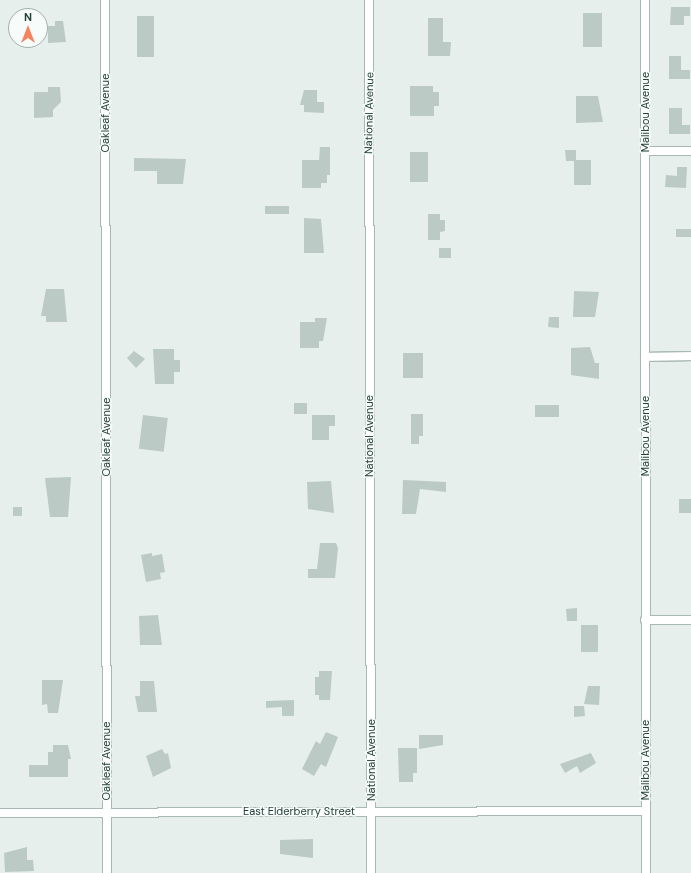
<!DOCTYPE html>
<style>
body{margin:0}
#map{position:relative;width:691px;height:873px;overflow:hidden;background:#e6efeb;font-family:"DM Sans",sans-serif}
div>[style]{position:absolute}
.building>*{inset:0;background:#bbcac4;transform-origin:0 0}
.roads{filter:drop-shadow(1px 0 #a8b8b2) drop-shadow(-1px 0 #a8b8b2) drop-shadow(0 1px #a8b8b2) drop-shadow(0 -1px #a8b8b2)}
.street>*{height:8px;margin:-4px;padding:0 4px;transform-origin:4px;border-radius:4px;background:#fff}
span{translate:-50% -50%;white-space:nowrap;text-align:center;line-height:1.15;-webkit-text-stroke:3px #f7fbf9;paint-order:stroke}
.street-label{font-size:11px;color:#24423a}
.north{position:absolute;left:8px;top:8px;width:40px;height:40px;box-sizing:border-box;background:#f7fbf9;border:1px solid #a3b1ad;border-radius:50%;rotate:0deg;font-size:11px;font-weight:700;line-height:16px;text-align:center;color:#24423a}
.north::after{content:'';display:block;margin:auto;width:14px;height:18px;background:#f4845f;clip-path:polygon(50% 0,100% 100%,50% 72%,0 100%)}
</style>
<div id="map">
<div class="building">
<i style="clip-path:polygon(671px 7px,690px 7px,690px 16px,684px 16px,684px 25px,670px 25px)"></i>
<i style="left:583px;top:13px;width:19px;height:34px"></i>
<i style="left:137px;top:16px;width:17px;height:41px"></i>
<i style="clip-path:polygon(428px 18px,443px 18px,443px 42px,451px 42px,450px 56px,428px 56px)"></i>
<i style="clip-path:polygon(55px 21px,63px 21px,66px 42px,48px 43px,48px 26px,55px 26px)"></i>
<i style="clip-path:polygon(669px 56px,681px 56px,681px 70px,690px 70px,690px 79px,669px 79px)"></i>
<i style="clip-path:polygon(410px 86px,433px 86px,433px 92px,439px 92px,439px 106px,434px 106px,434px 116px,410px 116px)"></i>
<i style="clip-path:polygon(48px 87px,60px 87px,61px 102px,53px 110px,53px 117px,34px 118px,34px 92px,48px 92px)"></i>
<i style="clip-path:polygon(304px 90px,317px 90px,317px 102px,324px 102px,324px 113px,304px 112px,304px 105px,300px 105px)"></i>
<i style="clip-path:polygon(576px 96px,598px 96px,603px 122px,576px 123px)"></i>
<i style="clip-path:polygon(669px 108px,682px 108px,682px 125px,690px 125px,690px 134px,669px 134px)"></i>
<i style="clip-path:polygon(320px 147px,330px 147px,330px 175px,327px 175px,327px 183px,321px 183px,321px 188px,302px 188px,302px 160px,319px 160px)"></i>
<i style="clip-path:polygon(565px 150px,576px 150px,576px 160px,591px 160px,591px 185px,574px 185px,574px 161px,566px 161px)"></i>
<i style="left:410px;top:152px;width:18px;height:30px"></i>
<i style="clip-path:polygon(134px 158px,186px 159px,183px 184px,157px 184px,157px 171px,134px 171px)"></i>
<i style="clip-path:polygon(677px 167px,687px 167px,686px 188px,665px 187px,666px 175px,677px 176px)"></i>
<i style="left:265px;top:206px;width:24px;height:8px"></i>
<i style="clip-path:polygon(428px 214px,440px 214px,440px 220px,445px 220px,445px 231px,440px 232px,440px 240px,428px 240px)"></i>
<i style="clip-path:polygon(304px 218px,321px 219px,324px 253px,304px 253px)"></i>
<i style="left:676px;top:229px;width:15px;height:8px"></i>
<i style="left:439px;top:248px;width:12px;height:10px"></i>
<i style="clip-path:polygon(46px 289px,64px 289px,67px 322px,46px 322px,46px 316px,41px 316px)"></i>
<i style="clip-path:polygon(574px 291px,599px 292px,595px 317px,573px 317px)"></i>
<i style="clip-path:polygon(549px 317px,559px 317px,559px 328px,548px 327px)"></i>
<i style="clip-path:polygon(315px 318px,327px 318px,323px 341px,319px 341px,319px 348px,300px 348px,300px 322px,315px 322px)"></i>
<i style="clip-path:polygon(590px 347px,595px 363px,599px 363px,599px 379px,571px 375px,571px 348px)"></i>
<i style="clip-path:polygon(153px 349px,174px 349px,174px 360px,180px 360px,180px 372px,174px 372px,174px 384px,155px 384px)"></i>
<i style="clip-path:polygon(134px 351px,145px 359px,136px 368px,127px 358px)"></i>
<i style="left:403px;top:353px;width:20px;height:25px"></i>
<i style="left:307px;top:403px;width:11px;height:13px;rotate:90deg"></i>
<i style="left:535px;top:405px;width:24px;height:12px"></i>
<i style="clip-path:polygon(411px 414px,423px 414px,423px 436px,419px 436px,419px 444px,411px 444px)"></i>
<i style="left:143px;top:415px;width:25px;height:34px;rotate:7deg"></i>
<i style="clip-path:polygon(312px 415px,335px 415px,335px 426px,329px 426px,329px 440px,312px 440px)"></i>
<i style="clip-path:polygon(71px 477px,68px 517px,50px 517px,45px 478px)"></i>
<i style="clip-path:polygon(403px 480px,446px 482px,446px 492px,420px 489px,416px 514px,402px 514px)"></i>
<i style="clip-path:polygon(331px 481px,334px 513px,308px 509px,307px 482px)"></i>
<i style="left:679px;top:499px;width:12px;height:14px"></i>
<i style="left:13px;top:507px;width:9px;height:9px"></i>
<i style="clip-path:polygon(320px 543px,336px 543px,338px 548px,335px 578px,308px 578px,308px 569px,317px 569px)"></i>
<i style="clip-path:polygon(152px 553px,152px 556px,162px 554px,165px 572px,160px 573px,161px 579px,146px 582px,141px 555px)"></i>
<i style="clip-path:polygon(577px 608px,577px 621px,567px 621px,566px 609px)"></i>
<i style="clip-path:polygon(158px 615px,162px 645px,140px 645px,139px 616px)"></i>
<i style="left:581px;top:625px;width:17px;height:27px"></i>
<i style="clip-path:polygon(319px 671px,332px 671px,330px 700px,319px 700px,319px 695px,315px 695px,315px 677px,319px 677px)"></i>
<i style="clip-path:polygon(42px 680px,63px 680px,58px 713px,48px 713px,47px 704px,42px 705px)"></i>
<i style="clip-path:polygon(140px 681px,154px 681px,157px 712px,138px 712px,135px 696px,140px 696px)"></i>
<i style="clip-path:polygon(588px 686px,600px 686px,599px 705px,584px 704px)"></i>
<i style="clip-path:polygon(294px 700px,294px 716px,282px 716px,282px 707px,266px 708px,266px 701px)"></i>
<i style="clip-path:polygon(574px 706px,584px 706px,585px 716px,574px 717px)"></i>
<i style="clip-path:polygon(326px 732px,338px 737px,326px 767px,321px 764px,314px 776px,302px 769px,316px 741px,320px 744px)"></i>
<i style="clip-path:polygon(419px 735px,443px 735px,443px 745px,419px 749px)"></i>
<i style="clip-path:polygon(53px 745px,68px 745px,71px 759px,68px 759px,68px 777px,29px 777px,29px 765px,48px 765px,48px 752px,53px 752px)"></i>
<i style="clip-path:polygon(398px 748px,417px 748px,417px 773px,413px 773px,413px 782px,399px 782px)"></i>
<i style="clip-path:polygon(162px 749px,165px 754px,168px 753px,171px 768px,153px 777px,146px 756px)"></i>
<i style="clip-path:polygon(591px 753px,596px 763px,580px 773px,577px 766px,565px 773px,560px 764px)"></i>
<i style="clip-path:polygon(313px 839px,313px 858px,280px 854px,280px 840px)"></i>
<i style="clip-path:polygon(27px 847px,27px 860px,33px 860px,34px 871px,5px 872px,4px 853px)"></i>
</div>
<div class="roads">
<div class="street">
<i style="left:105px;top:0;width:873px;rotate:89.87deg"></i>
<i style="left:369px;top:0;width:873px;rotate:89.87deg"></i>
<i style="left:645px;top:0;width:873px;rotate:89.93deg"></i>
<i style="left:645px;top:151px;width:46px"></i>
<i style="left:645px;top:357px;width:46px;rotate:-1.2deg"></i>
<i style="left:645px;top:620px;width:46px"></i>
<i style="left:0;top:813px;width:646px;rotate:-0.18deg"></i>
</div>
</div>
<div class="street-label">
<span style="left:645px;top:112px;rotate:-90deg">Malibou Avenue</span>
<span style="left:105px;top:113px;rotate:-90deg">Oakleaf Avenue</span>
<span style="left:369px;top:113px;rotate:-89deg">National Avenue</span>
<span style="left:369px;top:436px;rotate:-90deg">National Avenue</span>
<span style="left:645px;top:436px;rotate:-90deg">Malibou Avenue</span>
<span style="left:106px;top:437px;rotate:-90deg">Oakleaf Avenue</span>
<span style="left:371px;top:760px;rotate:-90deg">National Avenue</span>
<span style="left:645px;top:760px;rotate:-90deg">Malibou Avenue</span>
<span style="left:106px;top:761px;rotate:-90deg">Oakleaf Avenue</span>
<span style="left:299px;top:811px">East Elderberry Street</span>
</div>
<div class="north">N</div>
</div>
